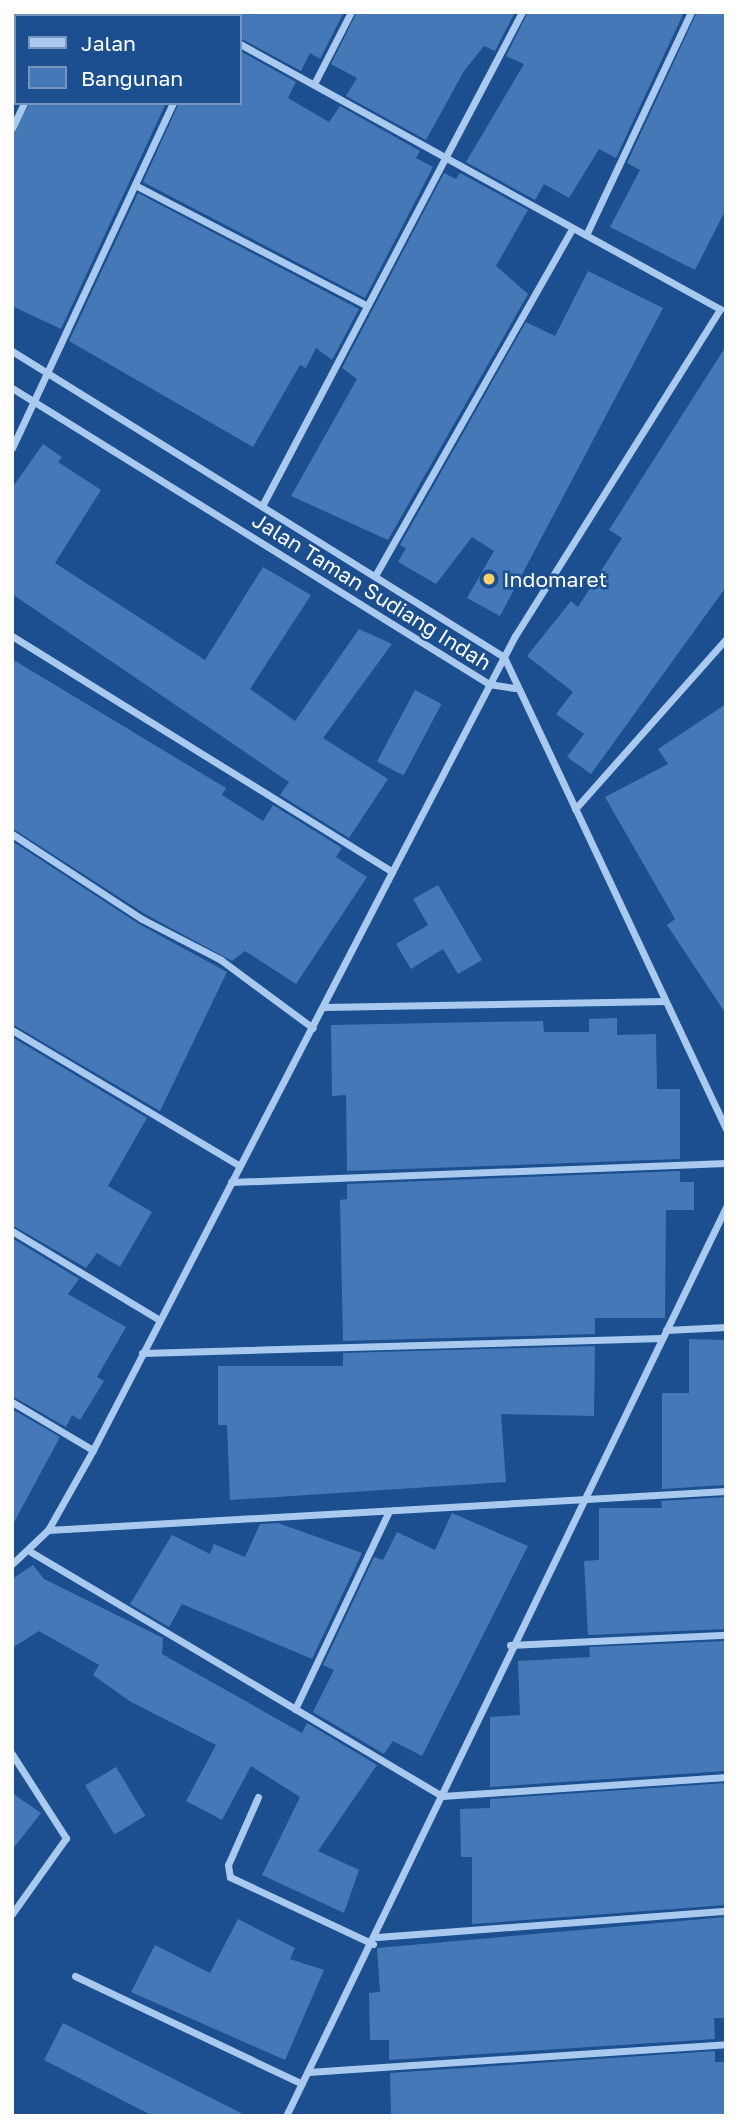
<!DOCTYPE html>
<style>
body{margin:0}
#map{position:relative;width:738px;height:2128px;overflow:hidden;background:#1b4f8f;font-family:"Golos Text",sans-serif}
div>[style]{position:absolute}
.building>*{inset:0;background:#4478b7;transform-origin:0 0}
.minor>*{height:7px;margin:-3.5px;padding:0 3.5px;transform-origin:3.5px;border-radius:3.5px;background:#a9c9ee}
.dots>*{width:19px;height:19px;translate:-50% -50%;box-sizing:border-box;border:4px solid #1b4f8f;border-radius:50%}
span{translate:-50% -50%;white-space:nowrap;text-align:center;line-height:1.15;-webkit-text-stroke:5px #1b4f8f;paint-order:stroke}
.poi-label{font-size:21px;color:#fff}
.left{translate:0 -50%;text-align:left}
.street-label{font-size:21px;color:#fff}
.frame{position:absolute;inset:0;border:14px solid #fff;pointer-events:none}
.legend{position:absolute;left:14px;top:14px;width:228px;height:91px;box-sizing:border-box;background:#1b4f8f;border:2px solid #7695bc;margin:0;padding:9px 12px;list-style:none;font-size:21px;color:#fff}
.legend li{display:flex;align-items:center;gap:14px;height:35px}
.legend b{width:35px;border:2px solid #7695bc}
</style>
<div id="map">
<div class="building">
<i style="clip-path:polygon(240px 12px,344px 12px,320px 59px,310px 53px,301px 71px,240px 38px)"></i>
<i style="clip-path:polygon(357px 12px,515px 12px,495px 51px,484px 46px,464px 71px,426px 140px,346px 96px,357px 78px,331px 64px)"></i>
<i style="clip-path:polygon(528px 12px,684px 12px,616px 158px,599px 149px,569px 198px,544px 184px,535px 200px,466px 162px,524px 64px,506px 56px)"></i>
<i style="clip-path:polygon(697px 12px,726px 12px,726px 209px,695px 270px,610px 227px,640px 170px,627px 163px)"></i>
<i style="clip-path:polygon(240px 51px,296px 82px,288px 98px,329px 122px,340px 106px,420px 151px,416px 158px,433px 167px,365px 298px,143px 182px,179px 103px,240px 103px)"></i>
<i style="clip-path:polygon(30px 103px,166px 103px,61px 329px,12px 306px,12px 134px)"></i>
<i style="clip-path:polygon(444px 173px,456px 179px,460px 173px,528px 210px,496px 266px,528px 294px,388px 540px,291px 496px,357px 379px,342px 368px)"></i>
<i style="clip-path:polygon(138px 193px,359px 309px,332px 360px,316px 348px,306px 368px,300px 365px,253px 447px,69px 341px)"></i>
<i style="clip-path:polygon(588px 271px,663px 308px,500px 616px,467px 598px,494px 551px,472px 537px,436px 584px,398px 562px,406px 548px,400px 545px,526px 322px,555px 336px)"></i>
<i style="clip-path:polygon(726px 346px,726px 587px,591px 774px,567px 757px,584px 734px,556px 714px,573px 692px,527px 656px,571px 601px,578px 607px,622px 538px,609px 530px)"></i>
<i style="clip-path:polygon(43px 444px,62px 457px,58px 462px,101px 490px,55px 563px,205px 660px,263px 567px,311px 595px,250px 689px,295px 721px,359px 629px,392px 644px,323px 738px,388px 779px,349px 838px,280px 795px,289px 782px,12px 594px,12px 488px)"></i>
<i style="clip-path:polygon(12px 659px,226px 788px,222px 795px,263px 821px,273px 805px,342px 848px,336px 857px,367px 877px,296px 984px,245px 951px,232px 961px,145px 914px,12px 828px)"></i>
<i style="left:415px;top:690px;width:30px;height:81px;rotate:28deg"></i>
<i style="clip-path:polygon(726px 704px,726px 1014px,667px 925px,675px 919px,605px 797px,668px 764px,658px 749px)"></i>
<i style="clip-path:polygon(12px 841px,139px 924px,227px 972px,160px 1111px,12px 1024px)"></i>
<i style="clip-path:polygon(438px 885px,482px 960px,458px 974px,443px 949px,411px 969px,396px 944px,428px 925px,413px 899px)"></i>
<i style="clip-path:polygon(617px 1018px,617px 1035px,656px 1034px,657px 1089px,680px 1089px,680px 1159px,347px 1171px,346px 1095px,332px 1096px,331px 1025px,543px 1021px,544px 1032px,589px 1032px,589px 1019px)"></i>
<i style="clip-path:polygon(12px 1037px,147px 1118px,108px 1186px,152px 1212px,120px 1267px,97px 1253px,86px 1268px,12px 1225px)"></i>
<i style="clip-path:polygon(680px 1171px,680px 1182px,694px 1182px,694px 1210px,666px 1210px,665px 1318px,595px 1318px,595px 1334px,343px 1341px,340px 1200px,347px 1199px,347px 1184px)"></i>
<i style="clip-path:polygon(12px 1238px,79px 1279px,68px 1294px,126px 1327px,97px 1377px,104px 1381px,80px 1420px,72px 1415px,66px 1427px,12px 1396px)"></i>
<i style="clip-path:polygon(689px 1339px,726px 1340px,726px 1485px,662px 1489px,662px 1393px,689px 1393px)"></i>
<i style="clip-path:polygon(595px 1346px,594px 1416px,501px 1414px,506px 1482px,230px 1500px,227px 1425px,218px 1425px,218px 1366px,343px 1366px,343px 1353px)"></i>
<i style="clip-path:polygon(12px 1409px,60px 1437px,12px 1526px)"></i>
<i style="clip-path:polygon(726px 1497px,726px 1629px,588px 1635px,584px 1561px,599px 1560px,599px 1508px,662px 1508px,661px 1501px)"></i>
<i style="clip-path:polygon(452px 1513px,528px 1546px,422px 1756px,393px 1741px,384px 1754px,313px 1712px,334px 1670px,323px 1665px,374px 1557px,383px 1560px,397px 1532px,435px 1550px)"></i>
<i style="clip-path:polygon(278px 1523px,362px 1553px,312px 1659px,182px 1604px,169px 1627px,130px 1604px,172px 1535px,210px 1554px,214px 1544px,245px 1557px,260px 1524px)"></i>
<i style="clip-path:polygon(33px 1565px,44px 1579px,163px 1638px,162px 1654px,302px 1733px,307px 1723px,377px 1765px,318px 1851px,359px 1870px,344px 1913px,262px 1875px,300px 1797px,251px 1766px,222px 1820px,186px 1801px,216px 1745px,131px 1702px,93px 1675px,99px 1665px,39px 1631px,12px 1648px,12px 1579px)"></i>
<i style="clip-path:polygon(726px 1641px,726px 1771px,490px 1787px,490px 1717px,520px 1715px,518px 1661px,590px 1657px,589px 1647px)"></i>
<i style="left:116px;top:1767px;width:57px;height:36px;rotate:59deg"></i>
<i style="clip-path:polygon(726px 1783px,726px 1905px,472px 1924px,472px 1857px,461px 1857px,460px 1809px,490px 1808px,490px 1799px)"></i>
<i style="clip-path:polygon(12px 1793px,41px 1813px,12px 1850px)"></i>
<i style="clip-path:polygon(726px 1917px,726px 2018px,714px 2018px,715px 2039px,389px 2060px,389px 2040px,370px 2040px,369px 1993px,380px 1992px,377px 1948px)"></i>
<i style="clip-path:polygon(238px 1919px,295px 1948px,290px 1959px,324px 1970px,285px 2060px,131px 1992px,155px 1945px,210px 1973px)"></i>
<i style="clip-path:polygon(63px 2023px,247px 2116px,153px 2116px,44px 2060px)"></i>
<i style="clip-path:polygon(715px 2051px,715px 2062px,726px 2062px,726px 2116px,391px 2116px,390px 2073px)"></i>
</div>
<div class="minor">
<i style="left:182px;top:12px;width:7px;rotate:34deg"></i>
<i style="left:65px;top:16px;width:4px;rotate:-76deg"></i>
<i style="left:200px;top:16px;width:4px;rotate:-76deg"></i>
<i style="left:315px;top:82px;width:79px;rotate:-62.8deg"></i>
<i style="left:12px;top:128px;width:28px;rotate:-64deg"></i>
<i style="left:135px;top:185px;width:262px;rotate:27.5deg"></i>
<i style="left:586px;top:235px;width:246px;rotate:-64.8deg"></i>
<i style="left:12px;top:351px;width:579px;rotate:31.88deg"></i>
<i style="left:504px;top:657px;width:522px;rotate:64.81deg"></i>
<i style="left:12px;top:388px;width:561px;rotate:31.82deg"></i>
<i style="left:489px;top:684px;width:26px;rotate:9deg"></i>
<i style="left:12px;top:448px;width:381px;rotate:-65deg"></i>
<i style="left:262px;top:506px;width:558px;rotate:-62.24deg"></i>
<i style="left:376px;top:574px;width:397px;rotate:-60.4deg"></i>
<i style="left:12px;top:636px;width:447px;rotate:31.8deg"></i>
<i style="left:392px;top:872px;width:266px;rotate:-62.5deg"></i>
<i style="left:515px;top:636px;width:386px;rotate:-57.9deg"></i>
<i style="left:720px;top:309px;width:548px;rotate:-151.1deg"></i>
<i style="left:575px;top:809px;width:227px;rotate:-48.4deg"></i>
<i style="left:12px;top:834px;width:155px;rotate:33.2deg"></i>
<i style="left:142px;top:919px;width:89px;rotate:27.4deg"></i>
<i style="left:221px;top:960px;width:114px;rotate:36.5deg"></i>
<i style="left:324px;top:1007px;width:341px;rotate:-1deg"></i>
<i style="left:12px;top:1030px;width:265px;rotate:30.8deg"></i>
<i style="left:231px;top:1182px;width:495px;rotate:-2.2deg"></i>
<i style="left:12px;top:1231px;width:170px;rotate:31.1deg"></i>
<i style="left:666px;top:1330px;width:60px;rotate:-2.9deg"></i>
<i style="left:142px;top:1353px;width:520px;rotate:-1.65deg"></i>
<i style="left:12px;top:1402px;width:94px;rotate:30.7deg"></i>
<i style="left:48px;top:1530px;width:679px;rotate:-3.29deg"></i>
<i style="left:31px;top:1552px;width:478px;rotate:30.7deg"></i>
<i style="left:442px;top:1796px;width:285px;rotate:-3.8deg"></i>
<i style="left:12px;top:1564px;width:50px;rotate:-43.4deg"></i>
<i style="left:48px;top:1530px;width:92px;rotate:-60.6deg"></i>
<i style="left:93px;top:1450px;width:651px;rotate:-62.65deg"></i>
<i style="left:510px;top:1645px;width:216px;rotate:-2.7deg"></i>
<i style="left:295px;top:1709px;width:219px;rotate:-64.6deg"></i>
<i style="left:12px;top:1754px;width:100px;rotate:57.3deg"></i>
<i style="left:66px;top:1838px;width:93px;rotate:125.4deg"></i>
<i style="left:258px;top:1797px;width:74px;rotate:113.8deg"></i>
<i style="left:228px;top:1865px;width:12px;rotate:81deg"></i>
<i style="left:230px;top:1877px;width:158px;rotate:25.1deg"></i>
<i style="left:377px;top:1937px;width:350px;rotate:-4.3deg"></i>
<i style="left:75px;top:1976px;width:251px;rotate:25.4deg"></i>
<i style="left:308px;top:2072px;width:419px;rotate:-3.8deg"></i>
<i style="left:286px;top:2116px;width:1010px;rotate:-64.17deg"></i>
</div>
<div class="dots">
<i style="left:489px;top:579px;background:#ffd166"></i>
</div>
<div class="poi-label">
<span class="left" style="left:503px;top:579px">Indomaret</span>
</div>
<div class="street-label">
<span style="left:372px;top:591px;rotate:32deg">Jalan Taman Sudiang Indah</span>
</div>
<div class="frame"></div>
<ul class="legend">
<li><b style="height:9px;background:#a9c9ee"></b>Jalan</li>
<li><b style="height:19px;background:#4478b7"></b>Bangunan</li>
</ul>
</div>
